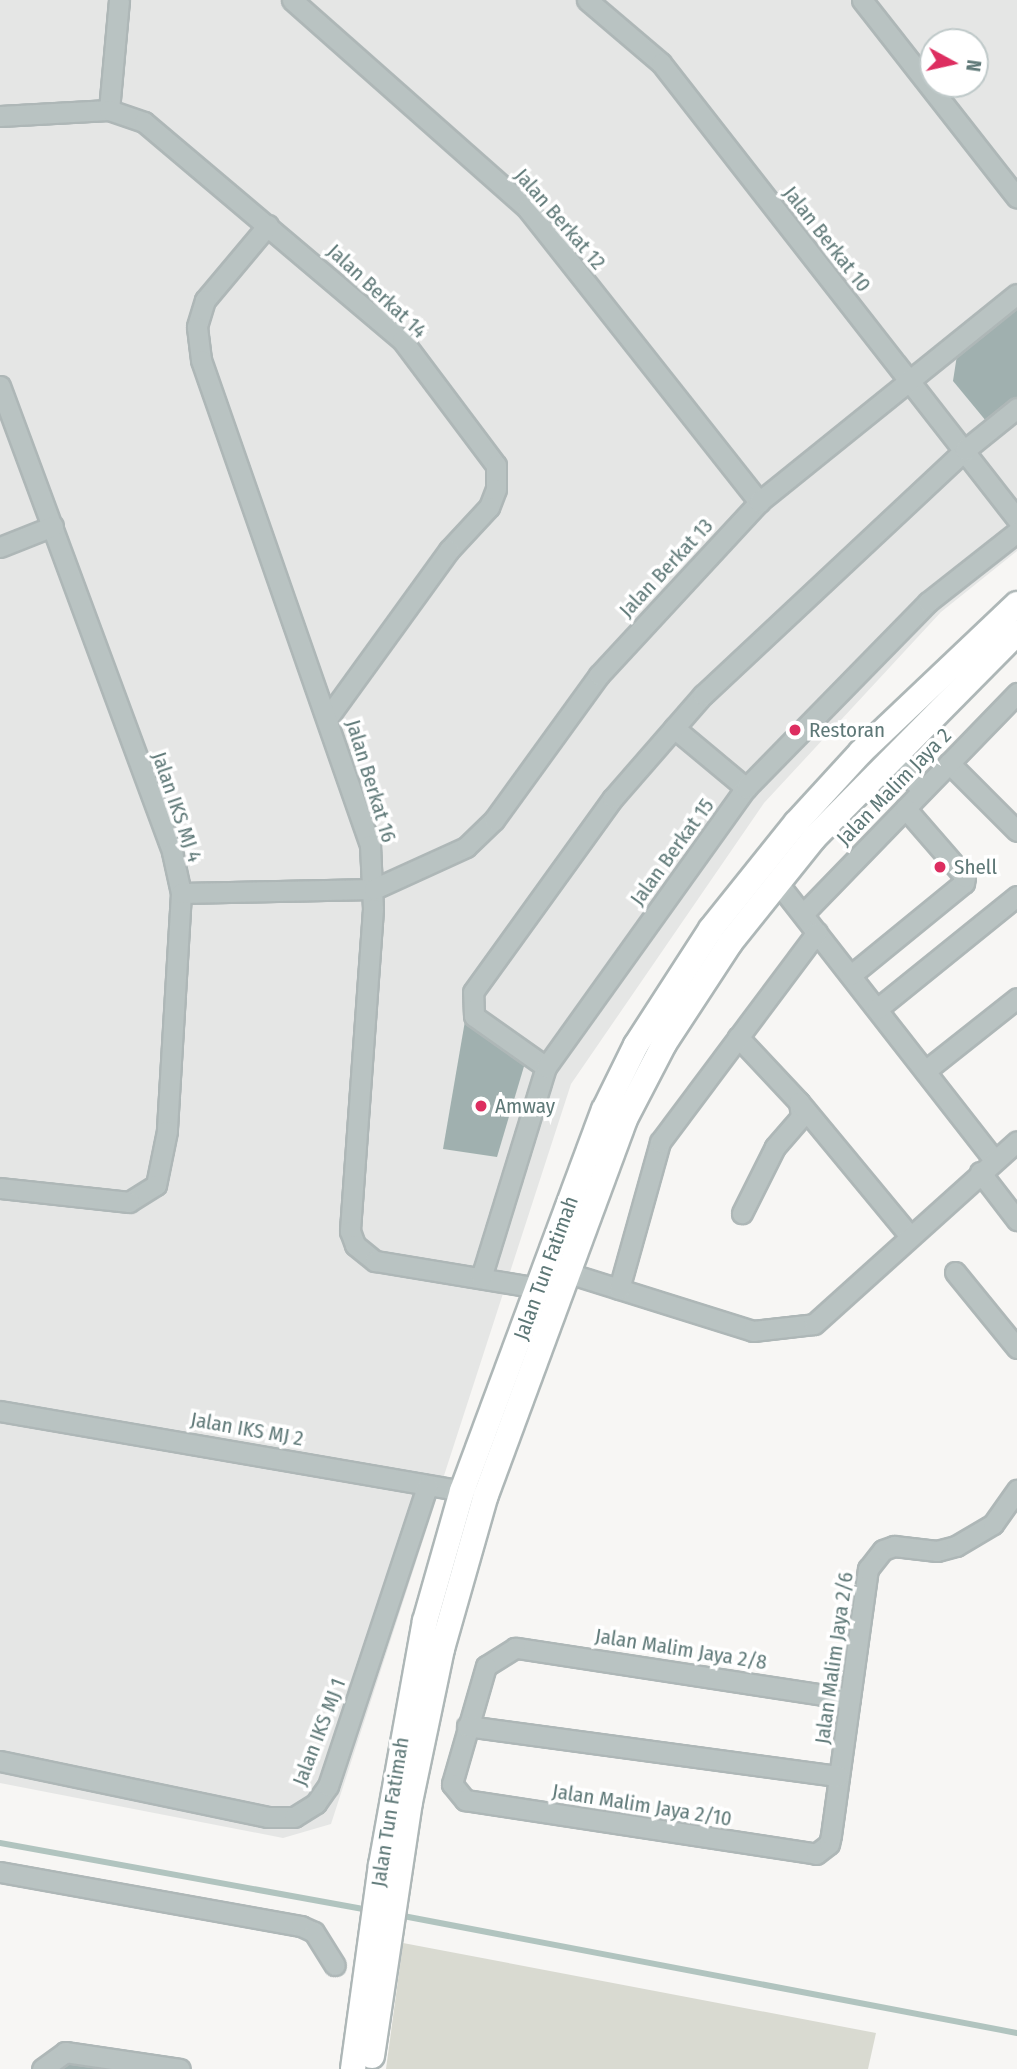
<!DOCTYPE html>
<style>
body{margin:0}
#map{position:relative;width:1017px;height:2069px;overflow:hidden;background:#f7f6f4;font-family:"Fira Sans Condensed",sans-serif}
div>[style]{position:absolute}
.built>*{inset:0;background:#e5e6e5}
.green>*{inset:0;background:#d9dad1}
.stream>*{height:6px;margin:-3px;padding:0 3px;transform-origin:3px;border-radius:3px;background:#b1c4bf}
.building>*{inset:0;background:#a0b0af}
.roads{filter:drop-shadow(2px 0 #aeb7b7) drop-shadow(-2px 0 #aeb7b7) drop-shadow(0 2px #aeb7b7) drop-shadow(0 -2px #aeb7b7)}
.minor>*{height:19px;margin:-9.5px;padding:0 9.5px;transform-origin:9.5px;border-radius:9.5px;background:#b9c3c2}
.major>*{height:24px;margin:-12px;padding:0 12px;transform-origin:12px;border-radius:12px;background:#fff}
.dots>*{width:19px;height:19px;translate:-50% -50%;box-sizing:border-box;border:4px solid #fff;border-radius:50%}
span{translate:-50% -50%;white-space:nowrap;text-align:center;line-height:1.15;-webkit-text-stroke:7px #fff;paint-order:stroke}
.street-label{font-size:21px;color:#5e7877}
.poi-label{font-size:21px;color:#5e7877}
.left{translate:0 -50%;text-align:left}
.north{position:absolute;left:919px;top:28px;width:70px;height:70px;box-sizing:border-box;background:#fff;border:2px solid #bfc9c9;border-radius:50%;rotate:98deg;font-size:19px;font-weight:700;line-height:28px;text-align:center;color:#5e7877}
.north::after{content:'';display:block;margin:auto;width:24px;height:32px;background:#dd2e60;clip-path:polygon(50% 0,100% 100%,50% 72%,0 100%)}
</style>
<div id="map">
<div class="built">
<i style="clip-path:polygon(evenodd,0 0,1017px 0,1017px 551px,941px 612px,764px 803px,571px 1084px,331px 1824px,283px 1838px,0 1783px,0 0,933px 42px,975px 42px,975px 84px,933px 84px,933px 42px)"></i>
</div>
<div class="green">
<i style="clip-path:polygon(403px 1943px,876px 2033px,868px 2069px,386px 2069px)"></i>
</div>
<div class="stream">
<i style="left:0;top:1843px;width:376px;rotate:10.3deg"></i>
<i style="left:398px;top:1915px;width:630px;rotate:10.79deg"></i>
</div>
<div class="building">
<i style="clip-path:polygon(1017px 305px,1017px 406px,991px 427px,953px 381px,957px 355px)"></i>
<i style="clip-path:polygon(466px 1015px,525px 1063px,497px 1157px,443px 1149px)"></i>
<i style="clip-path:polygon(67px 2059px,126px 2069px,57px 2069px)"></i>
</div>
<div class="roads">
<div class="minor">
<i style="left:292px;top:0;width:314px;rotate:41.5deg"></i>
<i style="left:527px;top:208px;width:375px;rotate:51.7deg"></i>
<i style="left:587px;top:0;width:97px;rotate:40.4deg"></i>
<i style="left:661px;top:63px;width:579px;rotate:52.02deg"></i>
<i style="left:862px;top:0;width:251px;rotate:51.9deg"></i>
<i style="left:109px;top:110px;width:110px;rotate:-84.8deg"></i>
<i style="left:0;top:116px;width:109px;rotate:-3.2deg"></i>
<i style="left:109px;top:110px;width:37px;rotate:19deg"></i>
<i style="left:144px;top:122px;width:338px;rotate:40.2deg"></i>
<i style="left:402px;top:340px;width:156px;rotate:53.1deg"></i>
<i style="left:496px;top:465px;width:24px;rotate:90deg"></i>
<i style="left:496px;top:489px;width:19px;rotate:111deg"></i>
<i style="left:489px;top:507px;width:59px;rotate:132.9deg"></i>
<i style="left:449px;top:550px;width:206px;rotate:125.9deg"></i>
<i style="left:268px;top:225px;width:98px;rotate:130deg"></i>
<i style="left:205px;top:300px;width:28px;rotate:107deg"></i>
<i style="left:197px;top:327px;width:33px;rotate:83deg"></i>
<i style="left:201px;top:360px;width:514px;rotate:70.79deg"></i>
<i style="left:370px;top:845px;width:64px;rotate:87.3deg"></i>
<i style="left:373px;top:909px;width:323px;rotate:94.1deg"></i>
<i style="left:350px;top:1231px;width:15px;rotate:70deg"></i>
<i style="left:355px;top:1245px;width:26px;rotate:39deg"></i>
<i style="left:375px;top:1261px;width:177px;rotate:9.4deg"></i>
<i style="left:0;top:386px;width:497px;rotate:69.7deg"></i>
<i style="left:172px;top:852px;width:42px;rotate:77.6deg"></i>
<i style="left:181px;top:893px;width:238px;rotate:93.4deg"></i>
<i style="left:167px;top:1131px;width:55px;rotate:101.5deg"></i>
<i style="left:156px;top:1185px;width:32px;rotate:148deg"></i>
<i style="left:129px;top:1202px;width:130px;rotate:-173.8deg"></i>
<i style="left:0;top:547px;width:57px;rotate:-21.6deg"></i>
<i style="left:674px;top:728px;width:94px;rotate:39.8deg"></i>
<i style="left:890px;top:759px;width:45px;rotate:43.2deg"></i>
<i style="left:949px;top:763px;width:96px;rotate:45deg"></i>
<i style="left:770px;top:873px;width:364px;rotate:52deg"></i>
<i style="left:181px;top:893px;width:193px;rotate:-1.2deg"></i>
<i style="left:374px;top:889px;width:101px;rotate:-24.5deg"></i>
<i style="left:466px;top:847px;width:39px;rotate:-44deg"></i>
<i style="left:494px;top:820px;width:179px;rotate:-54.1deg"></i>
<i style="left:599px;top:675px;width:236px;rotate:-47.2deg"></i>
<i style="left:759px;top:502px;width:331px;rotate:-38.9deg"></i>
<i style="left:803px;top:914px;width:308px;rotate:-45.9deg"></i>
<i style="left:851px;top:975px;width:146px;rotate:-39.2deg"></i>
<i style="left:964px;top:883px;width:6px;rotate:-81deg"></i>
<i style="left:965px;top:877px;width:91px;rotate:-131deg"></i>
<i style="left:877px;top:1009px;width:180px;rotate:-38.9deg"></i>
<i style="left:738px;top:1037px;width:89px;rotate:46.8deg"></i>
<i style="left:799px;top:1102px;width:15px;rotate:82deg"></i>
<i style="left:801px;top:1117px;width:40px;rotate:131deg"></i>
<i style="left:775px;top:1147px;width:74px;rotate:116.6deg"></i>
<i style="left:546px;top:1067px;width:88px;rotate:-144.7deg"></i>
<i style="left:474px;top:1016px;width:24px;rotate:-92deg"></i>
<i style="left:473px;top:992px;width:239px;rotate:-54.2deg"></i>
<i style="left:613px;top:798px;width:137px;rotate:-48.9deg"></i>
<i style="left:703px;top:695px;width:359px;rotate:-43.1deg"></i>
<i style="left:965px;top:450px;width:67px;rotate:-38.9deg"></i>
<i style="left:925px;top:1071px;width:117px;rotate:-38.4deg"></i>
<i style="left:799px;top:1102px;width:174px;rotate:50.4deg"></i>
<i style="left:980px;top:1172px;width:61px;rotate:52.4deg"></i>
<i style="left:955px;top:1272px;width:98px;rotate:50.8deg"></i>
<i style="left:568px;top:1273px;width:194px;rotate:17.4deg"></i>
<i style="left:753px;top:1331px;width:61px;rotate:-6.5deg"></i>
<i style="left:814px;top:1324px;width:273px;rotate:-42deg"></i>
<i style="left:481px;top:1278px;width:221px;rotate:-72.9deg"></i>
<i style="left:546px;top:1067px;width:343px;rotate:-54.4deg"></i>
<i style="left:746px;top:788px;width:260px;rotate:-45.6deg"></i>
<i style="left:928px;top:602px;width:113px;rotate:-38.2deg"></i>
<i style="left:619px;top:1289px;width:153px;rotate:-74.4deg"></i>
<i style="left:660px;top:1142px;width:262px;rotate:-53.2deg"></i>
<i style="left:0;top:1411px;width:482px;rotate:9.8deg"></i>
<i style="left:850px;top:1699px;width:339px;rotate:-171.3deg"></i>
<i style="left:515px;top:1648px;width:34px;rotate:148deg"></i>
<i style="left:486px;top:1666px;width:123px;rotate:106.1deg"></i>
<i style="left:452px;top:1784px;width:21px;rotate:51deg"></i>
<i style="left:465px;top:1800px;width:355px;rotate:8.7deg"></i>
<i style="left:816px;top:1854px;width:16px;rotate:-38deg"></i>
<i style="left:829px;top:1844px;width:9px;rotate:-77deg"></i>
<i style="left:831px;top:1835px;width:269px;rotate:-82.1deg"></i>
<i style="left:868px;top:1569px;width:24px;rotate:-52deg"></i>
<i style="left:883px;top:1550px;width:12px;rotate:-20deg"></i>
<i style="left:894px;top:1546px;width:43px;rotate:6.6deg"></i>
<i style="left:937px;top:1551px;width:20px;rotate:-15deg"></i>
<i style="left:956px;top:1546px;width:43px;rotate:-30.7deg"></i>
<i style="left:993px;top:1524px;width:42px;rotate:-54.8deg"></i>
<i style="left:467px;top:1726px;width:375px;rotate:7.7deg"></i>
<i style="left:0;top:1761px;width:273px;rotate:11.8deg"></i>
<i style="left:267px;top:1817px;width:27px"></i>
<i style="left:294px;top:1817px;width:26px;rotate:-32deg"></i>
<i style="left:316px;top:1803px;width:21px;rotate:-55deg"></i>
<i style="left:328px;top:1786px;width:316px;rotate:-71.7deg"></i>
<i style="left:0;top:1872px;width:306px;rotate:10.2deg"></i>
<i style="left:301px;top:1926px;width:14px;rotate:25deg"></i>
<i style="left:314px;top:1932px;width:39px;rotate:58deg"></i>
<i style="left:42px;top:2069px;width:29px;rotate:-36deg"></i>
<i style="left:65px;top:2052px;width:116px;rotate:8.4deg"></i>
</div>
<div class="major">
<i style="left:372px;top:2056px;width:257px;rotate:-81.5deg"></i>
<i style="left:410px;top:1802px;width:156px;rotate:-78.2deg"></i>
<i style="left:442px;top:1649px;width:160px;rotate:-74.1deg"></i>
<i style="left:486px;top:1495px;width:399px;rotate:-69.7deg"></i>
<i style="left:624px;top:1121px;width:87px;rotate:-62.5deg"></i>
<i style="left:664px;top:1044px;width:121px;rotate:-56.8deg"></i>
<i style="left:730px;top:943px;width:134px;rotate:-51.3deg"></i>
<i style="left:814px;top:838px;width:289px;rotate:-45.3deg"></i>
<i style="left:353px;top:2069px;width:206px;rotate:-82.2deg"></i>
<i style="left:381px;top:1865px;width:248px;rotate:-79.8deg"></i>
<i style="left:425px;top:1621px;width:135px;rotate:-74.1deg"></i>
<i style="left:462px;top:1491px;width:407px;rotate:-69.6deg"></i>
<i style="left:604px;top:1110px;width:72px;rotate:-63.8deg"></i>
<i style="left:636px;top:1045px;width:138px;rotate:-57.1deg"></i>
<i style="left:711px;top:929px;width:136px;rotate:-51.3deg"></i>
<i style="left:796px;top:823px;width:96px;rotate:-47.5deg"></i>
<i style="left:861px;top:752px;width:215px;rotate:-43.5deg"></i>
</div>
</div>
<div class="dots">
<i style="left:795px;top:730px;background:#dd2e60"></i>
<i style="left:940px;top:867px;background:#dd2e60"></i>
<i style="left:481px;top:1106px;background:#dd2e60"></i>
</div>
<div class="street-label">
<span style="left:560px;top:219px;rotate:49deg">Jalan Berkat 12</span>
<span style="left:827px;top:239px;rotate:52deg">Jalan Berkat 10</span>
<span style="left:377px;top:291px;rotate:43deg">Jalan Berkat 14</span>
<span style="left:666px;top:568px;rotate:-47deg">Jalan Berkat 13</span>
<span style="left:371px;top:781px;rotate:73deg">Jalan Berkat 16</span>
<span style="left:894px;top:787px;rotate:-46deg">Jalan Malim Jaya 2</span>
<span style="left:177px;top:807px;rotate:71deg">Jalan IKS MJ 4</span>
<span style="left:672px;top:852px;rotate:-54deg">Jalan Berkat 15</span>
<span style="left:546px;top:1268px;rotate:-70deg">Jalan Tun Fatimah</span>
<span style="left:247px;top:1429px;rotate:10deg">Jalan IKS MJ 2</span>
<span style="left:681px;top:1649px;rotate:9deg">Jalan Malim Jaya 2/8</span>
<span style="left:834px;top:1658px;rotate:-82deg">Jalan Malim Jaya 2/6</span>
<span style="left:319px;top:1732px;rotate:-69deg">Jalan IKS MJ 1</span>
<span style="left:642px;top:1805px;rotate:9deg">Jalan Malim Jaya 2/10</span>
<span style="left:390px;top:1812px;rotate:-81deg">Jalan Tun Fatimah</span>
</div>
<div class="poi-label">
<span class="left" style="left:809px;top:730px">Restoran</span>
<span class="left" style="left:954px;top:867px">Shell</span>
<span class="left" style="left:495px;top:1106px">Amway</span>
</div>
<div class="north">N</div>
</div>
